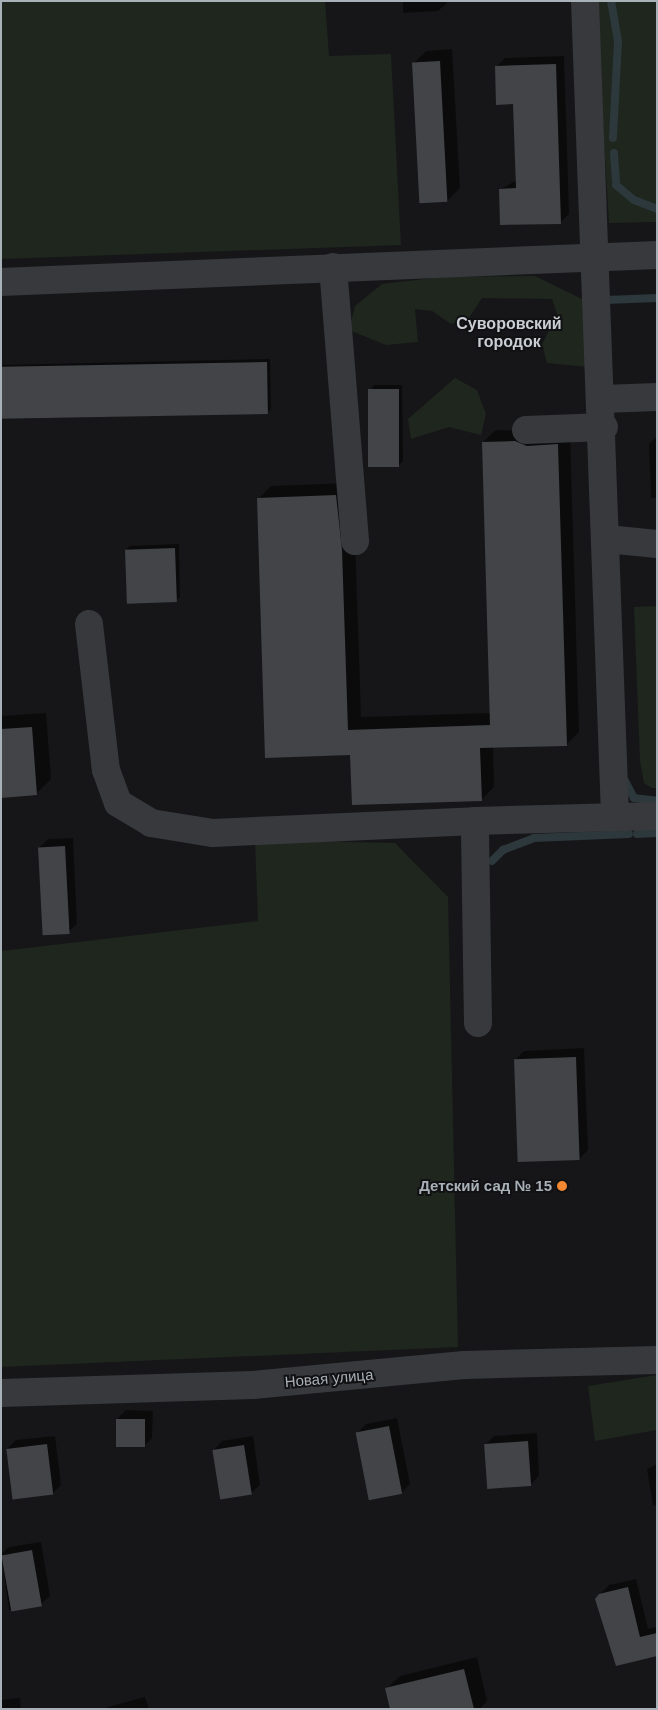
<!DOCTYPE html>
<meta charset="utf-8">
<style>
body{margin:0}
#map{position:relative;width:658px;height:1710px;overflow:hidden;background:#161618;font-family:Helvetica,sans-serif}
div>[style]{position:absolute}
.green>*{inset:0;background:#1e261e}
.shadow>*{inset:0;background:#0007}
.stream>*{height:8px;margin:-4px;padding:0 4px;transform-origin:4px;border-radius:4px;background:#2c383c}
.building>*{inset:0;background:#424448;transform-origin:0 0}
.minor>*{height:28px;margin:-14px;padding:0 14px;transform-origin:14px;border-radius:14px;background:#37393d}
.dots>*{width:14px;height:14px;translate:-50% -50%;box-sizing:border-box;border:2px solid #111113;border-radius:50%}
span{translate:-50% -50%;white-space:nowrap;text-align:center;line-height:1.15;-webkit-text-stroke:4px #111113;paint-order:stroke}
.poi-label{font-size:15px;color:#a8b0b8;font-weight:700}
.right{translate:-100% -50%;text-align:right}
.street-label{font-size:15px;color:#a8b0b8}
.neighbourhood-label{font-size:16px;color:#c9ced4;font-weight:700}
.frame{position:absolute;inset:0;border:2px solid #a8b0b8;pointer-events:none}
</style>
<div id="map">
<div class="green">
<i style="clip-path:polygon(1px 1px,325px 1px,329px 56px,391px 54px,401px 245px,1px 259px)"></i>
<i style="clip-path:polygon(595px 1px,657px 1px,657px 222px,609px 223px)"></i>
<i style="clip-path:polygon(535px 276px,584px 300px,588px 367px,547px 363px,542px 345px,557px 314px,552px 299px,482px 298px,469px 318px,451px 324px,432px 311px,415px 309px,418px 342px,386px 345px,349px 330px,355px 306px,382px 284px,442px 277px)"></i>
<i style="clip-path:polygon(455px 378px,477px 390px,486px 414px,481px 435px,449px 427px,411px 439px,408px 419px)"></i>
<i style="clip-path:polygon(657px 606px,657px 788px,652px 788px,644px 783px,640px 761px,634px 607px)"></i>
<i style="clip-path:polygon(255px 840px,395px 843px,448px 897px,458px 1347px,1px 1367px,1px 951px,258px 921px)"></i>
<i style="clip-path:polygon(657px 1375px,657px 1430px,595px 1441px,588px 1386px)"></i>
</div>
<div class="shadow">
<i style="clip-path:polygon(403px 1px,447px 1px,447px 3px,438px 11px,403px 13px)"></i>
<i style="clip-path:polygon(452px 49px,460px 188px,447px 201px,413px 64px,426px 51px)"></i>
<i style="clip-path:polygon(564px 56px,569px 214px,560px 223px,501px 189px,517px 180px,514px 103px,496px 67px,505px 58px)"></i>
<i style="clip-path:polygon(270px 359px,271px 409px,267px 413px,1px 419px,1px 365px)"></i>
<i style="clip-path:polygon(374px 385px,402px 385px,403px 461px,399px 465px,370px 390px)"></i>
<i style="clip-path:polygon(496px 430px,570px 432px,579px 732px,566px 745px,493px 747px,494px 787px,481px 800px,352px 754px,258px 499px,271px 486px,348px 483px,355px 537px,361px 717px,491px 713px,483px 442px)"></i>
<i style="clip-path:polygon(657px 436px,657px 498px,651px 498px,649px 444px)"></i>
<i style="clip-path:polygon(179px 544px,180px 597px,176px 601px,126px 550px,130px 546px)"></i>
<i style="clip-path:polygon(46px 713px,51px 779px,36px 794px,1px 796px,1px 716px)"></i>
<i style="clip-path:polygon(73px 838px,77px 924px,68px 932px,39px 848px,48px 839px)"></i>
<i style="clip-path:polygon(584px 1048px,588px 1150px,579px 1159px,515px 1060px,524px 1051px)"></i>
<i style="clip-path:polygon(126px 1410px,153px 1411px,152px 1438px,144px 1446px,117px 1419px)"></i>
<i style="clip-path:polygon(397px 1418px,410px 1484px,401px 1493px,357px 1433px,366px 1424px)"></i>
<i style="clip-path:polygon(537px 1433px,539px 1476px,530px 1485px,485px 1445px,494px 1436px)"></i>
<i style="clip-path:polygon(55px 1436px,61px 1485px,52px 1494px,7px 1449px,16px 1440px)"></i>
<i style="clip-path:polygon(253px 1436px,260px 1485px,251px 1493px,214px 1450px,222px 1441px)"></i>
<i style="clip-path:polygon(657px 1464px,657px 1505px,653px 1506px,647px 1469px)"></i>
<i style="clip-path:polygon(41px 1542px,50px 1596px,41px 1604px,9px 1610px,1px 1554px,9px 1547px)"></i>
<i style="clip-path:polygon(636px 1579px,648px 1629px,657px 1627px,657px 1654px,617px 1664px,600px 1594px,609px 1585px)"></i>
<i style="clip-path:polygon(477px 1657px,487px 1701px,480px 1709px,392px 1709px,387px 1688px,400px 1676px)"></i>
<i style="clip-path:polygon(145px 1697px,149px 1709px,106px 1709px,108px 1707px)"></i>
<i style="clip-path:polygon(20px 1698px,21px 1709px,1px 1709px,1px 1700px)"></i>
</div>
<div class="stream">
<i style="left:611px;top:1px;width:41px;rotate:80.1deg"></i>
<i style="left:618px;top:41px;width:97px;rotate:93deg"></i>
<i style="left:614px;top:153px;width:32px;rotate:86deg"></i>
<i style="left:616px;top:185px;width:23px;rotate:40deg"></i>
<i style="left:634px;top:200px;width:25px;rotate:21deg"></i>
<i style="left:606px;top:305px;width:5px;rotate:-90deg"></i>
<i style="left:606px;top:300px;width:51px;rotate:-2.2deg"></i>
<i style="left:625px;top:781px;width:19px;rotate:62deg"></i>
<i style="left:634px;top:798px;width:23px;rotate:7deg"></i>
<i style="left:637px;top:834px;width:20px;rotate:-3deg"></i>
<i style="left:492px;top:861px;width:16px;rotate:-45deg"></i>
<i style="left:503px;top:850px;width:33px;rotate:-21deg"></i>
<i style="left:534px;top:838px;width:95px;rotate:-2.4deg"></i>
</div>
<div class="building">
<i style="left:440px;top:61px;width:141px;height:28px;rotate:87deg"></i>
<i style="clip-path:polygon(556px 64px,561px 224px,500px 225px,499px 189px,516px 188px,513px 104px,496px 105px,495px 66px)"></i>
<i style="left:267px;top:362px;width:52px;height:266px;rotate:89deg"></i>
<i style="left:368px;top:389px;width:31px;height:78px"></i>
<i style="clip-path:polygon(515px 441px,527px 446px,558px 444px,567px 746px,480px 748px,482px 801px,352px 805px,350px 755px,265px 758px,257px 498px,336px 495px,342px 550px,348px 730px,490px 725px,482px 442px)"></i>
<i style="left:175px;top:548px;width:54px;height:50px;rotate:88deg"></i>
<i style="clip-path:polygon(32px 727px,37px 795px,1px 798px,1px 729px)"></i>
<i style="left:65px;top:846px;width:88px;height:27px;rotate:87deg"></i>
<i style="left:576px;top:1057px;width:103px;height:62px;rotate:88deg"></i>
<i style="left:116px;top:1419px;width:29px;height:28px"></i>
<i style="left:389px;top:1426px;width:69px;height:34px;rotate:79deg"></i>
<i style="left:528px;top:1441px;width:45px;height:44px;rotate:86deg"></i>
<i style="left:47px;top:1444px;width:51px;height:41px;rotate:83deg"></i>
<i style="left:244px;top:1445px;width:50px;height:32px;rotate:81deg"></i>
<i style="left:32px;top:1550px;width:57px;height:31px;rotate:80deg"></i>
<i style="clip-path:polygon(628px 1587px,640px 1637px,657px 1633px,657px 1656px,616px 1666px,595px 1599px,599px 1594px)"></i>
<i style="clip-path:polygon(464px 1669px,474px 1709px,390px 1709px,385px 1688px)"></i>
</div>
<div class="minor">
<i style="left:585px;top:1px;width:817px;rotate:87.89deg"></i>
<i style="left:333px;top:267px;width:275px;rotate:85.4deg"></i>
<i style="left:1px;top:282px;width:657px;rotate:-2.36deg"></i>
<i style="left:603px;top:399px;width:54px;rotate:-2.1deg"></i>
<i style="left:526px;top:430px;width:78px;rotate:-2.2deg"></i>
<i style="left:607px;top:539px;width:50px;rotate:5.7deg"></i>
<i style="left:89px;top:624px;width:147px;rotate:83.4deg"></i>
<i style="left:106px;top:770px;width:35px;rotate:70deg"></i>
<i style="left:118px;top:803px;width:39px;rotate:31deg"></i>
<i style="left:151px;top:823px;width:63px;rotate:9.2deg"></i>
<i style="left:213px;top:833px;width:262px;rotate:-2.6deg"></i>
<i style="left:478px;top:1023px;width:202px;rotate:-90.9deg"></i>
<i style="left:475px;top:821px;width:182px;rotate:-1.6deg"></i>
<i style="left:1px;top:1393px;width:252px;rotate:-1.8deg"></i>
<i style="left:253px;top:1385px;width:212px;rotate:-5.4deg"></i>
<i style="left:464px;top:1365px;width:193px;rotate:-1.5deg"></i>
</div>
<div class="dots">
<i style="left:562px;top:1186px;background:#f38833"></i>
</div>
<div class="poi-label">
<span class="right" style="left:552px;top:1186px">Детский сад № 15</span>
</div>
<div class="street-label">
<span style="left:329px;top:1378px;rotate:-5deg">Новая улица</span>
</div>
<div class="neighbourhood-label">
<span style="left:509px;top:333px">Суворовский<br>городок</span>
</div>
<div class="frame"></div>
</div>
